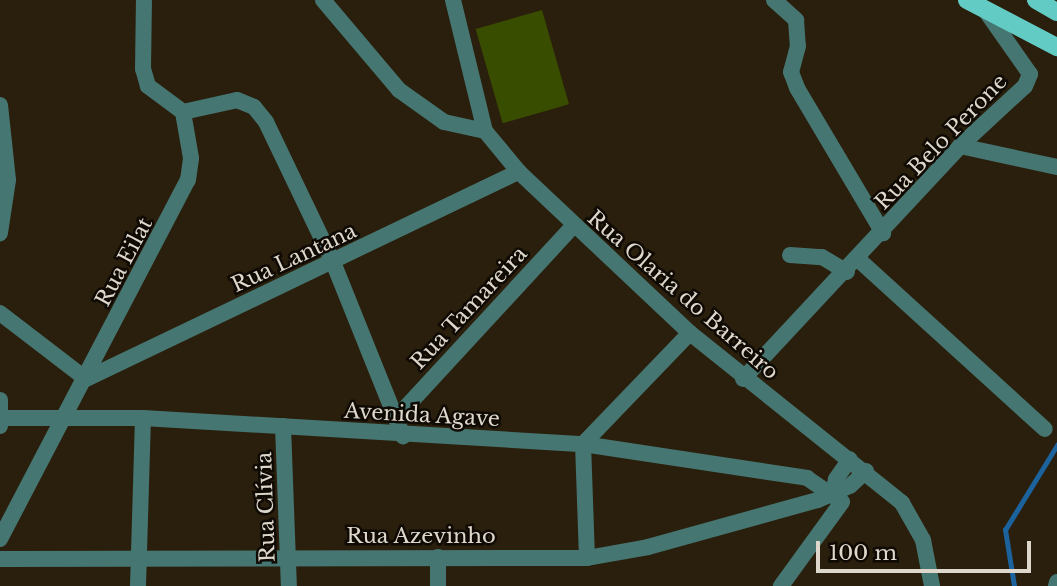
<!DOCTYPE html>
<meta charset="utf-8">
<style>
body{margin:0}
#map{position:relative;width:1057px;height:586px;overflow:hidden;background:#2a1f0c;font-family:"Libre Baskerville",serif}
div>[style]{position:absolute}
.green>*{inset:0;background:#394d01;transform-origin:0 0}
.stream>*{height:4.5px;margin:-2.25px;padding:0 2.25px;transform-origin:2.25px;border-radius:2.25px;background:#1c629d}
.minor>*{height:16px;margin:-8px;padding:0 8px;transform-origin:8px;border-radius:8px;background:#467672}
.major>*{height:18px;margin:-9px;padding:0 9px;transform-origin:9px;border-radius:9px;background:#62cbc4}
span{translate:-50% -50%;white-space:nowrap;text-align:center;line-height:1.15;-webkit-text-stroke:5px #0f0a04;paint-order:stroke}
.street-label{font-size:21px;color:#ded7cb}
.scale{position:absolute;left:816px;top:541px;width:215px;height:32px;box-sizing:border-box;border:4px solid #ded7cb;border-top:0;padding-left:9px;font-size:21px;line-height:24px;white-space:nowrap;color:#ded7cb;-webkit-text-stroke:5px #0f0a04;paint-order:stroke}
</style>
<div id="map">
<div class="green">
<i style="left:542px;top:10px;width:98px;height:69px;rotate:74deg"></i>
</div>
<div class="stream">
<i style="left:1014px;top:586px;width:57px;rotate:-99.1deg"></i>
<i style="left:1005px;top:530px;width:100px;rotate:-58.5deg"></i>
</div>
<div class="minor">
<i style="left:323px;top:0;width:118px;rotate:49.8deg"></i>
<i style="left:399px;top:90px;width:55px;rotate:35.4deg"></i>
<i style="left:444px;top:122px;width:42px;rotate:12.4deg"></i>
<i style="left:453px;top:0;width:135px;rotate:76.3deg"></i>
<i style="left:485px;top:131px;width:53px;rotate:50.3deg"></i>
<i style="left:519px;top:172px;width:235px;rotate:43.3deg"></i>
<i style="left:690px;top:333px;width:272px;rotate:38.7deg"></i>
<i style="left:902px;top:503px;width:43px;rotate:60.4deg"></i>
<i style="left:923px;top:540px;width:47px;rotate:78.9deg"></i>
<i style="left:774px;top:0;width:30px;rotate:42deg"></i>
<i style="left:796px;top:20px;width:26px;rotate:86deg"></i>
<i style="left:798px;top:46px;width:27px;rotate:105deg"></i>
<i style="left:791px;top:72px;width:17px;rotate:69deg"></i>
<i style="left:797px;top:88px;width:169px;rotate:59.3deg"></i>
<i style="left:0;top:105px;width:75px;rotate:83.9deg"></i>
<i style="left:8px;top:180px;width:54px;rotate:98.6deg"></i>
<i style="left:183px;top:112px;width:55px;rotate:-12.5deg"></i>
<i style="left:237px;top:100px;width:18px;rotate:22deg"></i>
<i style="left:254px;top:107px;width:19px;rotate:51deg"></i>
<i style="left:266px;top:122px;width:155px;rotate:64.4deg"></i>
<i style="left:333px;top:262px;width:188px;rotate:68.1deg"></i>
<i style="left:960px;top:146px;width:99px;rotate:12.2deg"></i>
<i style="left:790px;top:255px;width:32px;rotate:4deg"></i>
<i style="left:822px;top:257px;width:29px;rotate:31deg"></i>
<i style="left:859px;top:260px;width:251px;rotate:42.3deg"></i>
<i style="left:0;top:313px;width:108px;rotate:37.5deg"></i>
<i style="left:86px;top:379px;width:480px;rotate:-25.6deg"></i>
<i style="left:743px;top:379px;width:318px;rotate:-47deg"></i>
<i style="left:960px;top:146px;width:88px;rotate:-42.7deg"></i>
<i style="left:1025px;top:86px;width:13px;rotate:-67deg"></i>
<i style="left:1030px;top:74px;width:78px;rotate:-125.1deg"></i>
<i style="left:0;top:400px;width:26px;rotate:90deg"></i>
<i style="left:2px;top:418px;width:141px"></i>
<i style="left:143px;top:418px;width:441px;rotate:3.4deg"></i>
<i style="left:583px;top:444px;width:227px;rotate:8.6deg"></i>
<i style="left:807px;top:478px;width:42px;rotate:34.4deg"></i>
<i style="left:842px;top:502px;width:104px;rotate:126deg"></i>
<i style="left:396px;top:418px;width:261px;rotate:-47.3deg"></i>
<i style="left:283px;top:426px;width:160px;rotate:87.9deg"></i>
<i style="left:833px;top:494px;width:15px;rotate:-79deg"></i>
<i style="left:836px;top:479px;width:24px;rotate:-55deg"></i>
<i style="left:0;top:539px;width:405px;rotate:-62.4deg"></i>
<i style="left:188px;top:180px;width:22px;rotate:-82deg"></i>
<i style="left:191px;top:158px;width:47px;rotate:-99.9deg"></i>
<i style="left:183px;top:112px;width:44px;rotate:-143.4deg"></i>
<i style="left:148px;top:86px;width:18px;rotate:-106deg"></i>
<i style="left:143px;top:69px;width:69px;rotate:-89.2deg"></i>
<i style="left:438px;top:557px;width:29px;rotate:90deg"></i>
<i style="left:587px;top:558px;width:114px;rotate:-92deg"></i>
<i style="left:583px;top:444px;width:154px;rotate:-46.1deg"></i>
<i style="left:0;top:559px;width:587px;rotate:-0.1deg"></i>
<i style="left:587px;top:558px;width:62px;rotate:-10.2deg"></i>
<i style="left:648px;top:547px;width:176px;rotate:-15.5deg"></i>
<i style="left:818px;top:500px;width:35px;rotate:-24deg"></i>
<i style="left:850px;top:486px;width:22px;rotate:-43deg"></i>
<i style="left:138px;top:586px;width:168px;rotate:-88.3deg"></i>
<i style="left:1056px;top:586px;width:4px;rotate:-76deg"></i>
</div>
<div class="major">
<i style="left:967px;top:0;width:102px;rotate:27.6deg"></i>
<i style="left:1036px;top:0;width:24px;rotate:30deg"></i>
</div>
<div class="street-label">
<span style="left:941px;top:142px;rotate:-46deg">Rua Belo Perone</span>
<span style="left:294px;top:258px;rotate:-25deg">Rua Lantana</span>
<span style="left:124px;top:262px;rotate:-62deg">Rua Eilat</span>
<span style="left:683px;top:295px;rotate:41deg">Rua Olaria do Barreiro</span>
<span style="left:469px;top:308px;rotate:-47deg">Rua Tamareira</span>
<span style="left:422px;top:415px;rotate:3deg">Avenida Agave</span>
<span style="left:266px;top:507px;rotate:-92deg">Rua Clívia</span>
<span style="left:421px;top:536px">Rua Azevinho</span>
</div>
<div class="scale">100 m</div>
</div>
